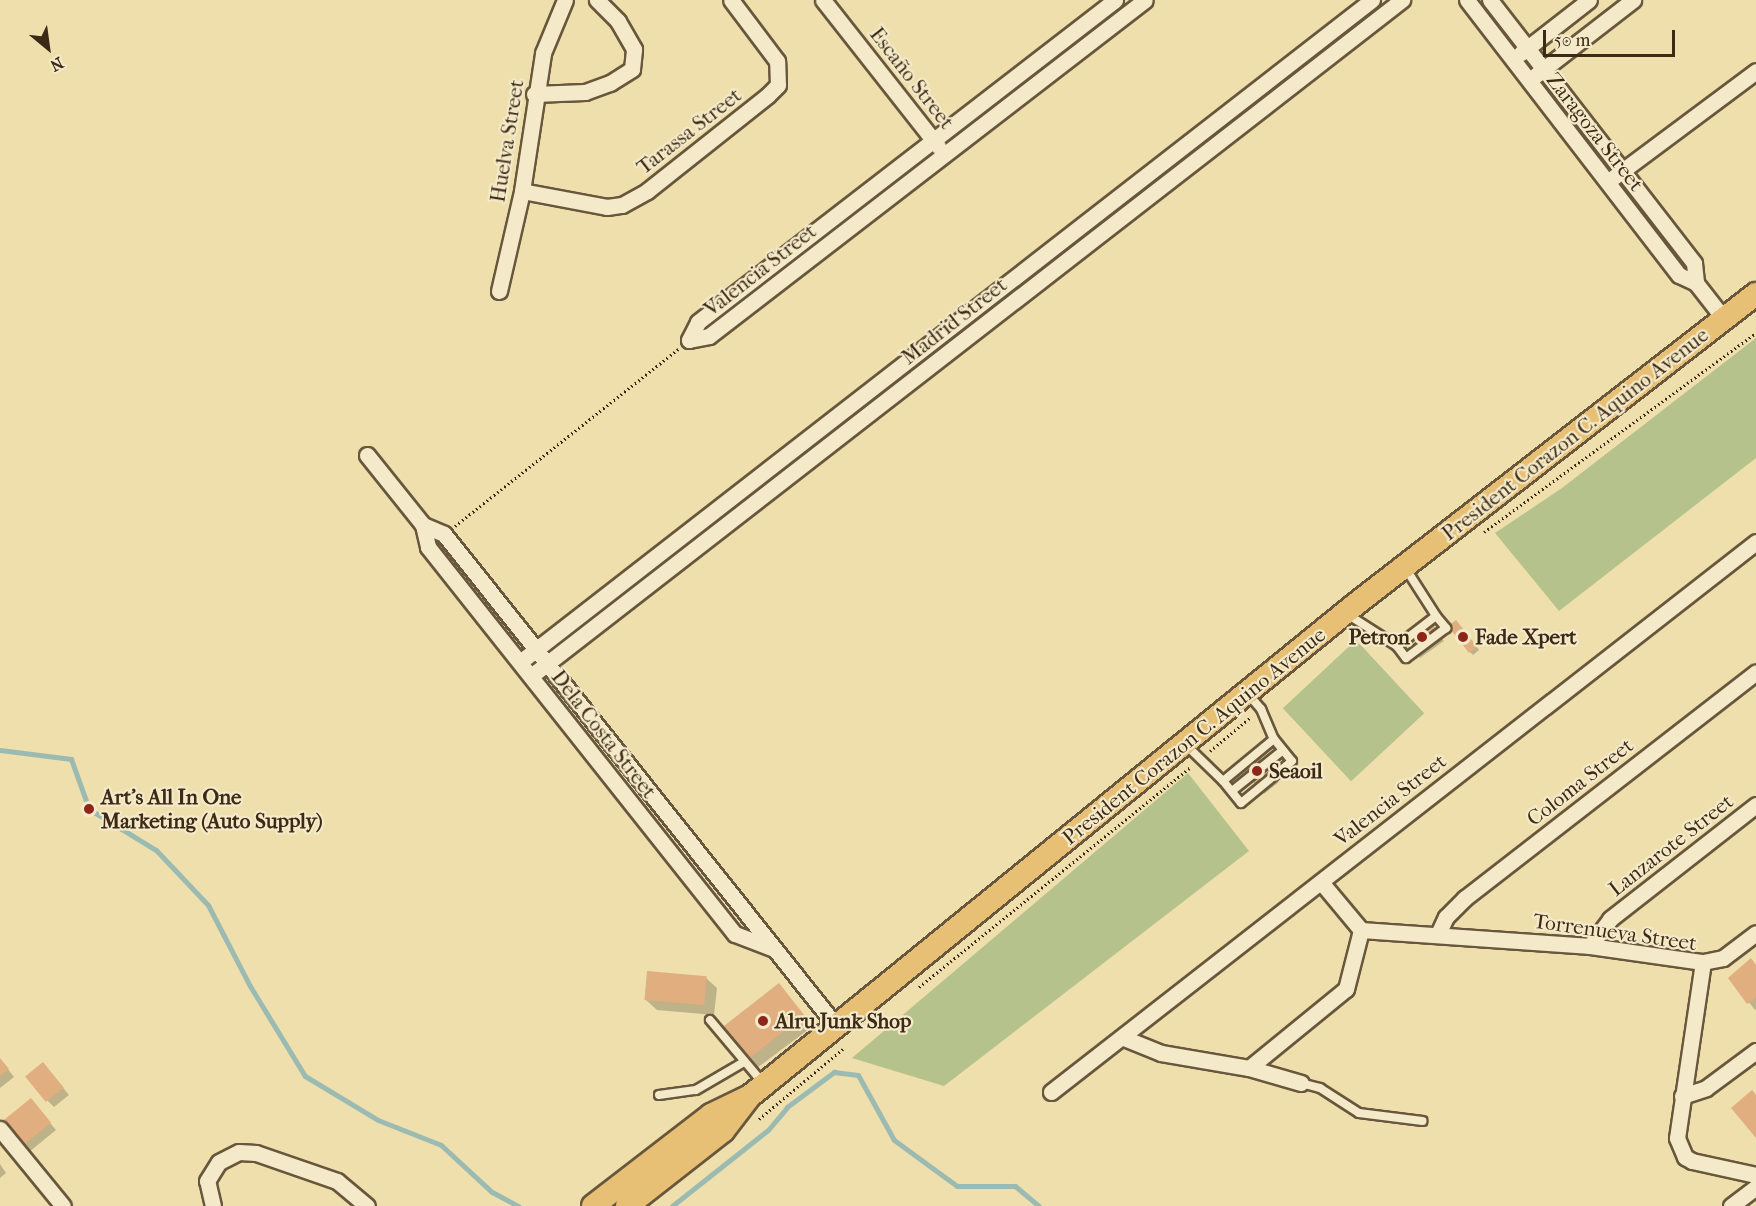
<!DOCTYPE html>
<meta charset="utf-8">
<style>
body{margin:0}
#map{position:relative;width:1756px;height:1206px;overflow:hidden;background:#eedfac;font-family:"IM FELL French Canon",serif}
div>[style]{position:absolute}
.green>*{inset:0;background:#b6c28b;transform-origin:0 0}
.shadow>*{inset:0;background:#0003}
.stream>*{height:5px;margin:-2.5px;padding:0 2.5px;transform-origin:2.5px;border-radius:2.5px;background:#9bbbb2}
.building>*{inset:0;background:#e0ae7f;transform-origin:0 0}
.path>*{height:3px;margin-top:-1.5px;transform-origin:0;background:repeating-linear-gradient(90deg,#3c2a17 0 1.5px,transparent 0 4.5px)}
.roads{filter:drop-shadow(2px 0 #68573c) drop-shadow(-2px 0 #68573c) drop-shadow(0 2px #68573c) drop-shadow(0 -2px #68573c)}
.service>*{height:8px;margin:-4px;padding:0 4px;transform-origin:4px;border-radius:4px;background:#f4eac9}
.minor>*{height:15px;margin:-7.5px;padding:0 7.5px;transform-origin:7.5px;border-radius:7.5px;background:#f4eac9}
.primary>*{height:22px;margin:-11px;padding:0 11px;transform-origin:11px;border-radius:11px;background:#e7c076}
.dots>*{width:16px;height:16px;translate:-50% -50%;box-sizing:border-box;border:3px solid #f4eac9;border-radius:50%}
span{translate:-50% -50%;white-space:nowrap;text-align:center;line-height:1.15;-webkit-text-stroke:4.5px #f4eac9;paint-order:stroke}
.street-label{font-size:21px;color:#3c2a17}
.poi-label{font-size:21px;color:#3c2a17;font-weight:700}
.right{translate:-100% -50%;text-align:right}
.left{translate:0 -50%;text-align:left}
.north{position:absolute;left:18px;top:18px;width:60px;height:60px;-webkit-text-stroke:4px #f4eac9;paint-order:stroke;rotate:151deg;font-size:16px;font-weight:700;line-height:24px;text-align:center;color:#3c2a17}
.north::after{content:'';display:block;margin:auto;width:21px;height:27px;background:#3c2a17;clip-path:polygon(50% 0,100% 100%,50% 72%,0 100%)}
.scale{position:absolute;left:1543px;top:30px;width:132px;height:27px;box-sizing:border-box;border:3px solid #3c2a17;border-top:0;padding-left:8px;font-size:18px;line-height:21px;white-space:nowrap;color:#3c2a17;-webkit-text-stroke:4px #f4eac9;paint-order:stroke}
</style>
<div id="map">
<div class="green">
<i style="clip-path:polygon(1756px 338px,1756px 458px,1559px 611px,1495px 533px,1562px 488px)"></i>
<i style="left:1356px;top:640px;width:100px;height:100px;rotate:47deg"></i>
<i style="clip-path:polygon(1188px 773px,1249px 851px,944px 1086px,852px 1058px)"></i>
</div>
<div class="shadow">
<i style="clip-path:polygon(1430px 622px,1444px 641px,1420px 658px,1417px 655px)"></i>
<i style="clip-path:polygon(1459px 625px,1479px 650px,1473px 655px,1470px 652px)"></i>
<i style="clip-path:polygon(1257px 756px,1279px 782px,1264px 794px,1262px 791px)"></i>
<i style="clip-path:polygon(1756px 965px,1756px 1009px,1755px 1010px,1730px 978px)"></i>
<i style="clip-path:polygon(706px 978px,717px 988px,714px 1015px,657px 1010px,646px 1000px)"></i>
<i style="clip-path:polygon(779px 985px,813px 1026px,757px 1068px,747px 1058px)"></i>
<i style="clip-path:polygon(0 1059px,14px 1077px,0 1088px)"></i>
<i style="clip-path:polygon(49px 1071px,69px 1095px,54px 1107px,48px 1101px)"></i>
<i style="clip-path:polygon(37px 1107px,56px 1130px,29px 1152px,22px 1145px)"></i>
<i style="clip-path:polygon(0 1164px,6px 1173px,0 1178px)"></i>
</div>
<div class="stream">
<i style="left:0;top:750px;width:72px;rotate:7.2deg"></i>
<i style="left:71px;top:759px;width:53px;rotate:70.2deg"></i>
<i style="left:89px;top:809px;width:79px;rotate:31.5deg"></i>
<i style="left:156px;top:850px;width:76px;rotate:46.6deg"></i>
<i style="left:208px;top:905px;width:91px;rotate:62.6deg"></i>
<i style="left:250px;top:986px;width:105px;rotate:58.6deg"></i>
<i style="left:305px;top:1076px;width:85px;rotate:31.1deg"></i>
<i style="left:378px;top:1120px;width:68px;rotate:21.6deg"></i>
<i style="left:441px;top:1145px;width:69px;rotate:42.7deg"></i>
<i style="left:492px;top:1192px;width:30px;rotate:28deg"></i>
<i style="left:672px;top:1206px;width:122px;rotate:-38.4deg"></i>
<i style="left:768px;top:1130px;width:30px;rotate:-50deg"></i>
<i style="left:787px;top:1107px;width:59px;rotate:-36.7deg"></i>
<i style="left:834px;top:1072px;width:24px;rotate:7deg"></i>
<i style="left:858px;top:1075px;width:74px;rotate:61deg"></i>
<i style="left:894px;top:1140px;width:78px;rotate:36.1deg"></i>
<i style="left:957px;top:1186px;width:58px"></i>
<i style="left:1015px;top:1186px;width:31px;rotate:40deg"></i>
</div>
<div class="building">
<i style="left:1428px;top:617px;width:25px;height:32px;rotate:56deg"></i>
<i style="left:1456px;top:620px;width:34px;height:10px;rotate:52deg"></i>
<i style="left:1255px;top:751px;width:35px;height:21px;rotate:51deg"></i>
<i style="clip-path:polygon(1751px 958px,1756px 965px,1756px 998px,1747px 1004px,1728px 978px)"></i>
<i style="left:647px;top:971px;width:60px;height:29px;rotate:5deg"></i>
<i style="left:779px;top:983px;width:41px;height:73px;rotate:52deg"></i>
<i style="clip-path:polygon(0 1058px,9px 1069px,0 1076px)"></i>
<i style="left:43px;top:1062px;width:33px;height:23px;rotate:51deg"></i>
<i style="clip-path:polygon(1752px 1090px,1756px 1095px,1756px 1138px,1731px 1108px)"></i>
<i style="left:31px;top:1098px;width:32px;height:38px;rotate:51deg"></i>
</div>
<div class="path">
<i style="left:455px;top:526px;width:285px;rotate:-38.4deg"></i>
<i style="left:1484px;top:532px;width:337px;rotate:-36.2deg"></i>
<i style="left:1210px;top:751px;width:53px;rotate:-39.7deg"></i>
<i style="left:919px;top:987px;width:350px;rotate:-39deg"></i>
<i style="left:759px;top:1119px;width:111px;rotate:-39.9deg"></i>
</div>
<div class="roads">
<div class="service">
<i style="left:1406px;top:569px;width:56px;rotate:57.4deg"></i>
<i style="left:1347px;top:614px;width:59px;rotate:32.6deg"></i>
<i style="left:1436px;top:616px;width:16px;rotate:50deg"></i>
<i style="left:1446px;top:628px;width:50px;rotate:143.1deg"></i>
<i style="left:1406px;top:658px;width:15px;rotate:-127deg"></i>
<i style="left:1397px;top:646px;width:49px;rotate:-37.6deg"></i>
<i style="left:1248px;top:694px;width:20px;rotate:49deg"></i>
<i style="left:1261px;top:709px;width:33px;rotate:67deg"></i>
<i style="left:1274px;top:739px;width:28px;rotate:51deg"></i>
<i style="left:1292px;top:761px;width:66px;rotate:140.5deg"></i>
<i style="left:1241px;top:803px;width:28px;rotate:-129deg"></i>
<i style="left:1223px;top:781px;width:66px;rotate:-39.5deg"></i>
<i style="left:1186px;top:745px;width:52px;rotate:44.2deg"></i>
<i style="left:1232px;top:791px;width:65px;rotate:-38.8deg"></i>
<i style="left:710px;top:1020px;width:82px;rotate:49.9deg"></i>
<i style="left:1301px;top:1083px;width:20px;rotate:15deg"></i>
<i style="left:1320px;top:1088px;width:46px;rotate:32.7deg"></i>
<i style="left:1359px;top:1113px;width:64px;rotate:7.2deg"></i>
<i style="left:659px;top:1095px;width:37px;rotate:-8deg"></i>
<i style="left:696px;top:1090px;width:56px;rotate:-30.3deg"></i>
</div>
<div class="minor">
<i style="left:823px;top:0;width:186px;rotate:51.8deg"></i>
<i style="left:1467px;top:0;width:347px;rotate:52.4deg"></i>
<i style="left:1679px;top:275px;width:19px;rotate:25deg"></i>
<i style="left:1696px;top:283px;width:46px;rotate:52.1deg"></i>
<i style="left:1490px;top:0;width:333px;rotate:52.2deg"></i>
<i style="left:1694px;top:263px;width:20px;rotate:84deg"></i>
<i style="left:1521px;top:53px;width:86px;rotate:-37.9deg"></i>
<i style="left:1536px;top:75px;width:123px;rotate:-37.7deg"></i>
<i style="left:534px;top:94px;width:51px;rotate:-2.2deg"></i>
<i style="left:585px;top:92px;width:27px;rotate:-20deg"></i>
<i style="left:610px;top:83px;width:26px;rotate:-32deg"></i>
<i style="left:632px;top:69px;width:20px;rotate:-84deg"></i>
<i style="left:634px;top:49px;width:32px;rotate:-120deg"></i>
<i style="left:618px;top:21px;width:30px;rotate:-135deg"></i>
<i style="left:1614px;top:177px;width:177px;rotate:-36.7deg"></i>
<i style="left:522px;top:191px;width:86px;rotate:10.7deg"></i>
<i style="left:607px;top:207px;width:15px;rotate:-8deg"></i>
<i style="left:622px;top:205px;width:29px;rotate:-29deg"></i>
<i style="left:647px;top:191px;width:154px;rotate:-38.4deg"></i>
<i style="left:768px;top:95px;width:14px;rotate:-45deg"></i>
<i style="left:778px;top:85px;width:24px;rotate:-92deg"></i>
<i style="left:777px;top:61px;width:76px;rotate:-127deg"></i>
<i style="left:499px;top:291px;width:103px;rotate:-77deg"></i>
<i style="left:522px;top:191px;width:140px;rotate:-81.3deg"></i>
<i style="left:543px;top:53px;width:57px;rotate:-67.5deg"></i>
<i style="left:689px;top:340px;width:20px;rotate:-11deg"></i>
<i style="left:709px;top:336px;width:550px;rotate:-37.62deg"></i>
<i style="left:689px;top:340px;width:20px;rotate:-63deg"></i>
<i style="left:698px;top:322px;width:527px;rotate:-37.67deg"></i>
<i style="left:367px;top:455px;width:90px;rotate:51.3deg"></i>
<i style="left:423px;top:525px;width:23px;rotate:23deg"></i>
<i style="left:444px;top:534px;width:629px;rotate:51.45deg"></i>
<i style="left:423px;top:525px;width:23px;rotate:77deg"></i>
<i style="left:428px;top:547px;width:494px;rotate:51.6deg"></i>
<i style="left:735px;top:934px;width:40px;rotate:21deg"></i>
<i style="left:520px;top:662px;width:1079px;rotate:-37.85deg"></i>
<i style="left:531px;top:676px;width:1103px;rotate:-37.82deg"></i>
<i style="left:1321px;top:882px;width:62px;rotate:50.2deg"></i>
<i style="left:1361px;top:930px;width:230px;rotate:4deg"></i>
<i style="left:1590px;top:946px;width:114px;rotate:8.1deg"></i>
<i style="left:1703px;top:962px;width:20px;rotate:-11deg"></i>
<i style="left:1723px;top:958px;width:41px;rotate:-37.1deg"></i>
<i style="left:1438px;top:934px;width:19px;rotate:-65deg"></i>
<i style="left:1446px;top:917px;width:27px;rotate:-45deg"></i>
<i style="left:1465px;top:898px;width:368px;rotate:-37.8deg"></i>
<i style="left:1590px;top:946px;width:34px;rotate:-53deg"></i>
<i style="left:1610px;top:919px;width:185px;rotate:-38deg"></i>
<i style="left:1703px;top:962px;width:178px;rotate:98.4deg"></i>
<i style="left:1677px;top:1138px;width:21px;rotate:67deg"></i>
<i style="left:1685px;top:1157px;width:8px;rotate:30deg"></i>
<i style="left:1692px;top:1161px;width:66px;rotate:12.3deg"></i>
<i style="left:1124px;top:1038px;width:40px;rotate:22deg"></i>
<i style="left:1161px;top:1053px;width:89px;rotate:9.7deg"></i>
<i style="left:1249px;top:1068px;width:54px;rotate:16.1deg"></i>
<i style="left:1249px;top:1068px;width:125px;rotate:-39.2deg"></i>
<i style="left:1346px;top:989px;width:61px;rotate:-75.7deg"></i>
<i style="left:1051px;top:1092px;width:894px;rotate:-37.96deg"></i>
<i style="left:1682px;top:1096px;width:25px;rotate:-18deg"></i>
<i style="left:1706px;top:1088px;width:62px;rotate:-36.5deg"></i>
<i style="left:0;top:1129px;width:99px;rotate:50.7deg"></i>
<i style="left:213px;top:1206px;width:26px;rotate:-103deg"></i>
<i style="left:207px;top:1181px;width:22px;rotate:-58deg"></i>
<i style="left:219px;top:1162px;width:22px;rotate:-27deg"></i>
<i style="left:239px;top:1152px;width:17px;rotate:3deg"></i>
<i style="left:256px;top:1153px;width:86px;rotate:19.1deg"></i>
<i style="left:337px;top:1181px;width:39px;rotate:40deg"></i>
<i style="left:1731px;top:1206px;width:31px;rotate:-37deg"></i>
</div>
<div class="primary">
<i style="left:593px;top:1206px;width:149px;rotate:-37.6deg"></i>
<i style="left:711px;top:1115px;width:39px;rotate:-26deg"></i>
<i style="left:627px;top:1206px;width:122px;rotate:-38deg"></i>
<i style="left:723px;top:1131px;width:44px;rotate:-52.4deg"></i>
<i style="left:750px;top:1096px;width:781px;rotate:-39.07deg"></i>
<i style="left:1356px;top:604px;width:506px;rotate:-37.78deg"></i>
</div>
</div>
<div class="dots">
<i style="left:1422px;top:637px;background:#8f2418"></i>
<i style="left:1463px;top:637px;background:#8f2418"></i>
<i style="left:1257px;top:771px;background:#8f2418"></i>
<i style="left:89px;top:809px;background:#8f2418"></i>
<i style="left:763px;top:1021px;background:#8f2418"></i>
</div>
<div class="street-label">
<span style="left:912px;top:78px;rotate:52deg">Escaño Street</span>
<span style="left:689px;top:131px;rotate:-38deg">Tarassa Street</span>
<span style="left:1595px;top:132px;rotate:52deg">Zaragoza Street</span>
<span style="left:507px;top:141px;rotate:-81deg">Huelva Street</span>
<span style="left:760px;top:270px;rotate:-38deg">Valencia Street</span>
<span style="left:954px;top:321px;rotate:-38deg">Madrid Street</span>
<span style="left:1575px;top:434px;rotate:-38deg">President Corazon C. Aquino Avenue</span>
<span style="left:604px;top:734px;rotate:52deg">Dela Costa Street</span>
<span style="left:1194px;top:736px;rotate:-39deg">President Corazon C. Aquino Avenue</span>
<span style="left:1580px;top:782px;rotate:-38deg">Coloma Street</span>
<span style="left:1390px;top:800px;rotate:-38deg">Valencia Street</span>
<span style="left:1671px;top:845px;rotate:-38deg">Lanzarote Street</span>
<span style="left:1615px;top:932px;rotate:8deg">Torrenueva Street</span>
</div>
<div class="poi-label">
<span class="right" style="left:1410px;top:637px">Petron</span>
<span class="left" style="left:1475px;top:637px">Fade Xpert</span>
<span class="left" style="left:1269px;top:771px">Seaoil</span>
<span class="left" style="left:101px;top:809px">Art's All In One<br>Marketing (Auto Supply)</span>
<span class="left" style="left:775px;top:1021px">Alru Junk Shop</span>
</div>
<div class="north">N</div>
<div class="scale">50 m</div>
</div>
